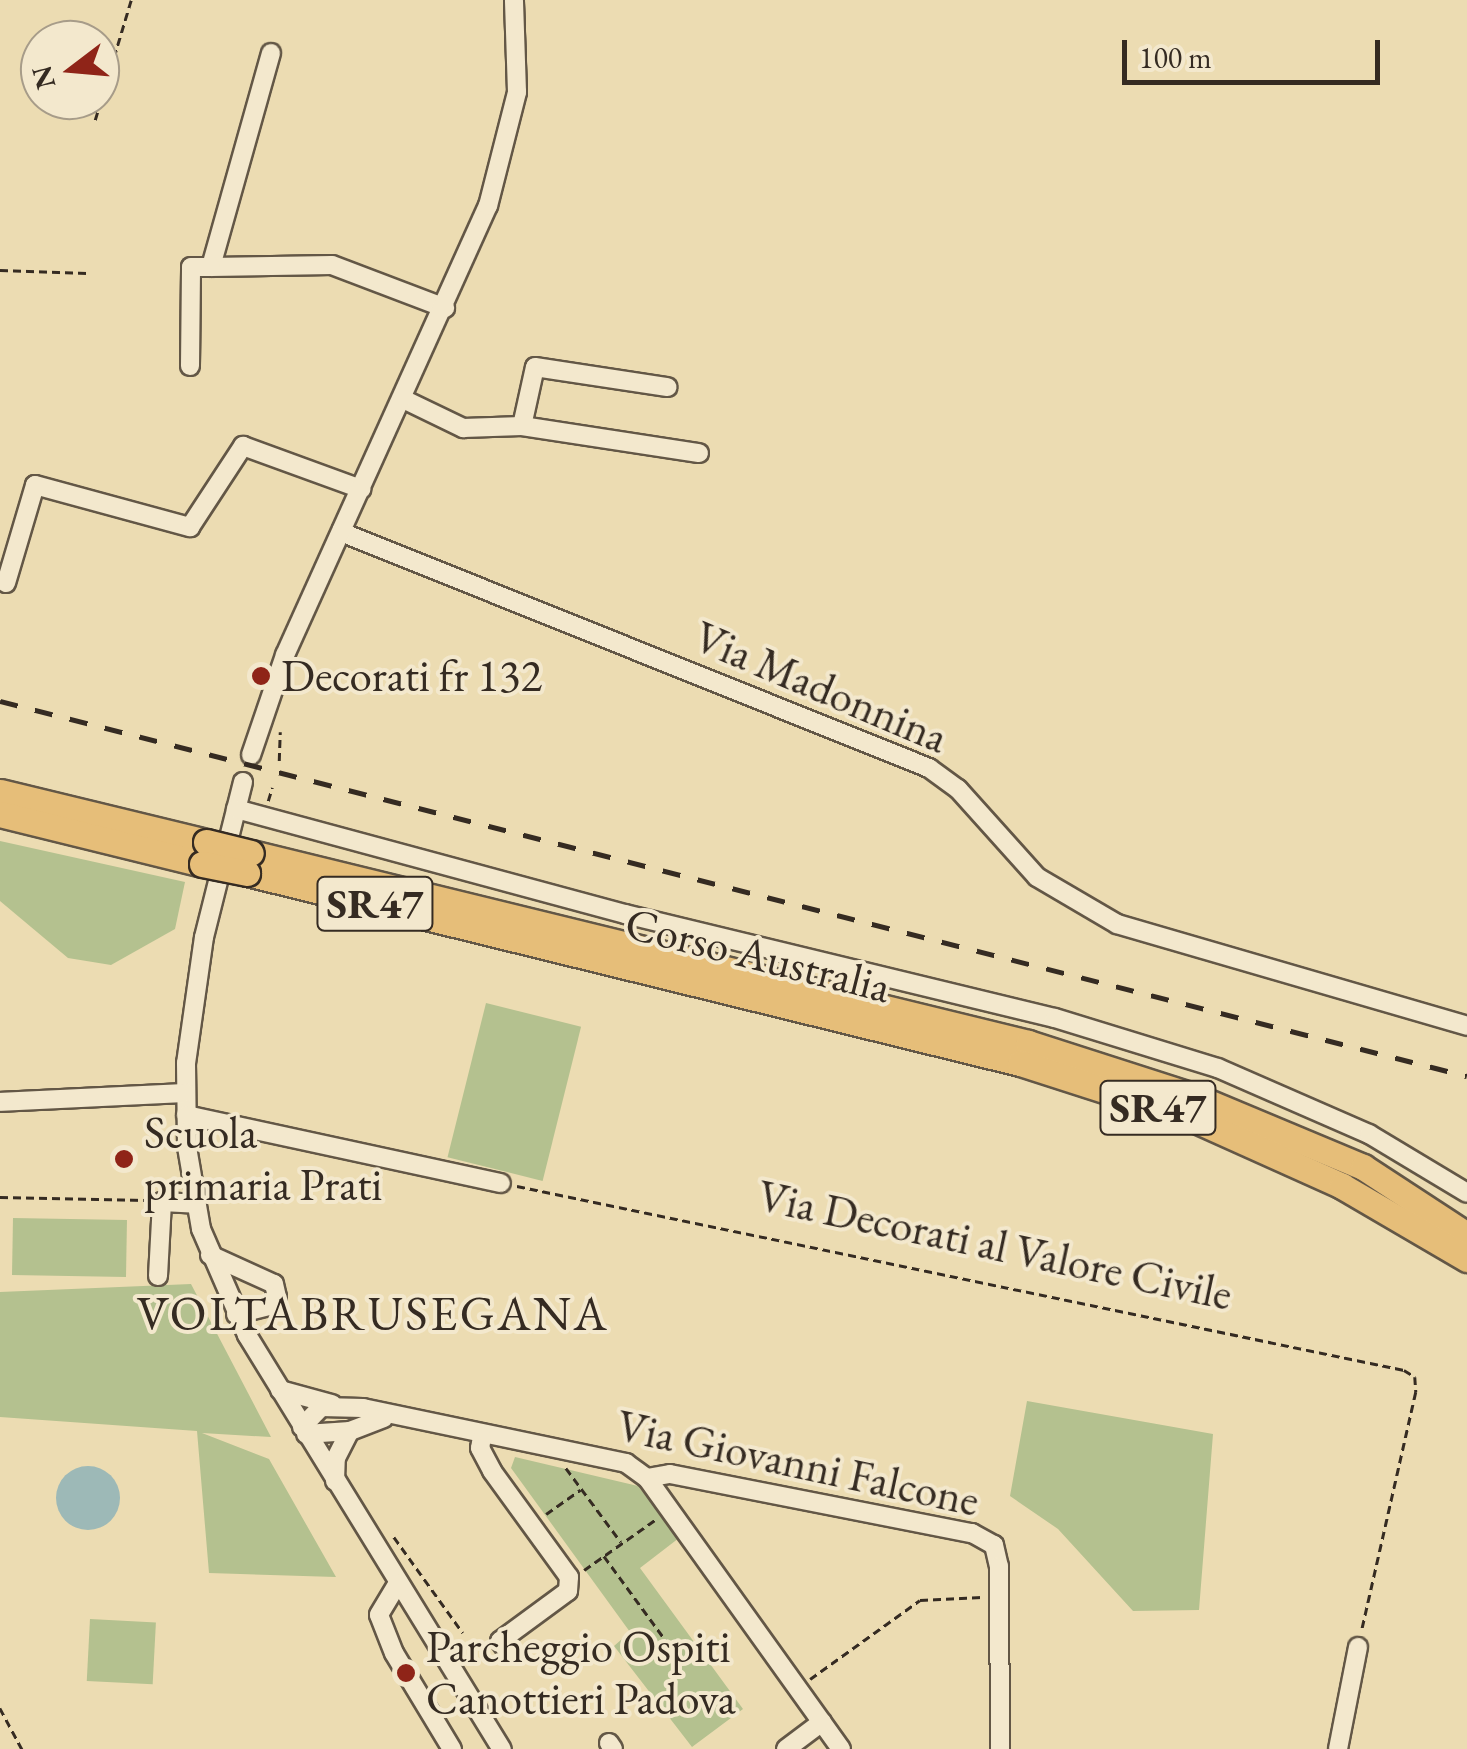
<!DOCTYPE html>
<style>
body{margin:0}
#map{position:relative;width:1467px;height:1749px;overflow:hidden;background:#ecdcb2;font-family:"EB Garamond",serif}
div>[style]{position:absolute}
.green>*{inset:0;background:#b4c18f;transform-origin:0 0}
.water>*{inset:0;background:#9db9b7}
.round{border-radius:50%}
.path>*{height:2.5px;margin-top:-1.25px;transform-origin:0;background:repeating-linear-gradient(90deg,#352b22 0 8px,transparent 0 13px)}
.roads{filter:drop-shadow(2px 0 #635746) drop-shadow(-2px 0 #635746) drop-shadow(0 2px #635746) drop-shadow(0 -2px #635746)}
.minor>*{height:18px;margin:-9px;padding:0 9px;transform-origin:9px;border-radius:9px;background:#f3e8cd}
.highway>*{height:25px;margin:-12.5px;padding:0 12.5px;transform-origin:12.5px;border-radius:12.5px;background:#e6be79}
.rail>*{height:5px;margin-top:-2.5px;transform-origin:0;background:repeating-linear-gradient(90deg,#352b22 0 18px,transparent 0 36px)}
.bridges{filter:drop-shadow(2px 0 #352b22) drop-shadow(-2px 0 #352b22) drop-shadow(0 2px #352b22) drop-shadow(0 -2px #352b22)}
.highway-bridge>*{height:25px;margin:-12.5px;padding:0 12.5px;transform-origin:12.5px;border-radius:12.5px;background:#e6be79}
.dots>*{width:28px;height:28px;translate:-50% -50%;box-sizing:border-box;border:5px solid #f3e8cd;border-radius:50%}
span{translate:-50% -50%;white-space:nowrap;text-align:center;line-height:1.15;-webkit-text-stroke:8px #f3e8cd;paint-order:stroke}
.shield-label span{padding:2px 8px;background:#f3e8cd;border:2px solid;border-radius:8px;-webkit-text-stroke-width:0}
.shield-label{font-size:42px;color:#352b22;font-weight:700}
.poi-label{font-size:45px;color:#352b22}
.left{translate:0 -50%;text-align:left}
.street-label{font-size:45px;color:#352b22}
.neighbourhood-label{font-size:48px;color:#352b22;letter-spacing:2.5px}
.north{position:absolute;left:20px;top:20px;width:100px;height:100px;box-sizing:border-box;background:#f3e8cd;border:2px solid #a79c89;border-radius:50%;rotate:254deg;font-size:28px;font-weight:700;line-height:40px;text-align:center;color:#352b22}
.north::after{content:'';display:block;margin:auto;width:35px;height:45px;background:#8f2418;clip-path:polygon(50% 0,100% 100%,50% 72%,0 100%)}
.scale{position:absolute;left:1122px;top:40px;width:258px;height:45px;box-sizing:border-box;border:5px solid #352b22;border-top:0;padding-left:12px;font-size:30px;line-height:35px;white-space:nowrap;color:#352b22;-webkit-text-stroke:8px #f3e8cd;paint-order:stroke}
</style>
<div id="map">
<div class="green">
<i style="clip-path:polygon(0 841px,185px 882px,175px 929px,111px 965px,68px 958px,0 901px)"></i>
<i style="left:486px;top:1003px;width:98px;height:159px;rotate:14deg"></i>
<i style="left:13px;top:1218px;width:114px;height:57px;rotate:1deg"></i>
<i style="clip-path:polygon(191px 1284px,271px 1437px,202px 1433px,269px 1459px,336px 1577px,209px 1573px,197px 1431px,0 1417px,0 1292px)"></i>
<i style="clip-path:polygon(1027px 1401px,1213px 1434px,1199px 1610px,1133px 1611px,1058px 1529px,1010px 1496px)"></i>
<i style="clip-path:polygon(515px 1457px,638px 1486px,679px 1538px,640px 1568px,743px 1709px,692px 1747px,614px 1646px,630px 1632px,511px 1468px)"></i>
<i style="left:90px;top:1619px;width:66px;height:62px;rotate:3deg"></i>
</div>
<div class="water">
<i class="round" style="left:56px;top:1466px;width:64px;height:64px"></i>
</div>
<div class="path">
<i style="left:95px;top:120px;width:125px;rotate:-73.3deg"></i>
<i style="left:0;top:270px;width:87px;rotate:2deg"></i>
<i style="left:279px;top:761px;width:29px;rotate:-88deg"></i>
<i style="left:268px;top:801px;width:14px;rotate:-73deg"></i>
<i style="left:517px;top:1186px;width:906px;rotate:11.72deg"></i>
<i style="left:1404px;top:1370px;width:13px;rotate:32deg"></i>
<i style="left:1415px;top:1377px;width:15px;rotate:86deg"></i>
<i style="left:1416px;top:1392px;width:243px;rotate:102.8deg"></i>
<i style="left:0;top:1197px;width:146px;rotate:1.2deg"></i>
<i style="left:566px;top:1468px;width:92px;rotate:53.4deg"></i>
<i style="left:546px;top:1514px;width:42px;rotate:-35.2deg"></i>
<i style="left:394px;top:1537px;width:118px;rotate:54.3deg"></i>
<i style="left:604px;top:1556px;width:129px;rotate:53.8deg"></i>
<i style="left:584px;top:1570px;width:87px;rotate:-35.2deg"></i>
<i style="left:810px;top:1679px;width:135px;rotate:-35.7deg"></i>
<i style="left:920px;top:1600px;width:62px;rotate:-2.8deg"></i>
<i style="left:0;top:1708px;width:47px;rotate:61.8deg"></i>
</div>
<div class="roads">
<div class="minor">
<i style="left:271px;top:53px;width:222px;rotate:105.7deg"></i>
<i style="left:211px;top:267px;width:121px;rotate:-0.9deg"></i>
<i style="left:332px;top:265px;width:121px;rotate:20.8deg"></i>
<i style="left:190px;top:366px;width:99px;rotate:-89.4deg"></i>
<i style="left:191px;top:267px;width:20px"></i>
<i style="left:403px;top:399px;width:67px;rotate:25.8deg"></i>
<i style="left:463px;top:428px;width:59px;rotate:-1.9deg"></i>
<i style="left:522px;top:426px;width:179px;rotate:8.7deg"></i>
<i style="left:522px;top:426px;width:60px;rotate:-77.6deg"></i>
<i style="left:535px;top:367px;width:134px;rotate:8.6deg"></i>
<i style="left:341px;top:532px;width:634px;rotate:21.87deg"></i>
<i style="left:929px;top:768px;width:36px;rotate:36deg"></i>
<i style="left:958px;top:789px;width:118px;rotate:48.1deg"></i>
<i style="left:1037px;top:877px;width:93px;rotate:30.4deg"></i>
<i style="left:1117px;top:924px;width:365px;rotate:16.2deg"></i>
<i style="left:6px;top:583px;width:102px;rotate:-73.5deg"></i>
<i style="left:35px;top:485px;width:161px;rotate:15.2deg"></i>
<i style="left:190px;top:527px;width:97px;rotate:-56.8deg"></i>
<i style="left:243px;top:446px;width:126px;rotate:20deg"></i>
<i style="left:251px;top:755px;width:106px;rotate:-71.2deg"></i>
<i style="left:285px;top:655px;width:493px;rotate:-65.7deg"></i>
<i style="left:488px;top:206px;width:118px;rotate:-75.7deg"></i>
<i style="left:517px;top:92px;width:92px;rotate:-91.9deg"></i>
<i style="left:243px;top:782px;width:160px;rotate:104.1deg"></i>
<i style="left:204px;top:937px;width:127px;rotate:98.1deg"></i>
<i style="left:186px;top:1063px;width:84px;rotate:89.3deg"></i>
<i style="left:187px;top:1147px;width:83px;rotate:80.3deg"></i>
<i style="left:201px;top:1229px;width:116px;rotate:66.5deg"></i>
<i style="left:247px;top:1335px;width:486px;rotate:58.4deg"></i>
<i style="left:236px;top:809px;width:403px;rotate:15.1deg"></i>
<i style="left:625px;top:914px;width:442px;rotate:13.6deg"></i>
<i style="left:1055px;top:1018px;width:170px;rotate:17.1deg"></i>
<i style="left:1218px;top:1068px;width:165px;rotate:23.6deg"></i>
<i style="left:1369px;top:1134px;width:114px;rotate:31deg"></i>
<i style="left:0;top:1102px;width:186px;rotate:-2.8deg"></i>
<i style="left:186px;top:1115px;width:322px;rotate:12.2deg"></i>
<i style="left:210px;top:1255px;width:70px;rotate:24.4deg"></i>
<i style="left:274px;top:1284px;width:13px;rotate:77deg"></i>
<i style="left:277px;top:1297px;width:12px;rotate:132deg"></i>
<i style="left:269px;top:1306px;width:34px;rotate:166deg"></i>
<i style="left:158px;top:1276px;width:74px;rotate:-86.9deg"></i>
<i style="left:162px;top:1202px;width:34px;rotate:3deg"></i>
<i style="left:280px;top:1390px;width:54px;rotate:15.1deg"></i>
<i style="left:302px;top:1427px;width:28px;rotate:-46deg"></i>
<i style="left:321px;top:1407px;width:42px;rotate:1.4deg"></i>
<i style="left:363px;top:1408px;width:269px;rotate:11.8deg"></i>
<i style="left:626px;top:1463px;width:26px;rotate:36deg"></i>
<i style="left:647px;top:1478px;width:23px;rotate:-10deg"></i>
<i style="left:670px;top:1474px;width:308px;rotate:11.1deg"></i>
<i style="left:972px;top:1533px;width:25px;rotate:29deg"></i>
<i style="left:994px;top:1545px;width:22px;rotate:77deg"></i>
<i style="left:999px;top:1566px;width:183px;rotate:89.7deg"></i>
<i style="left:306px;top:1434px;width:44px;rotate:-3.9deg"></i>
<i style="left:350px;top:1431px;width:36px;rotate:-21deg"></i>
<i style="left:482px;top:1437px;width:11px;rotate:100deg"></i>
<i style="left:480px;top:1448px;width:26px;rotate:62deg"></i>
<i style="left:492px;top:1471px;width:131px;rotate:54deg"></i>
<i style="left:569px;top:1577px;width:14px;rotate:94deg"></i>
<i style="left:568px;top:1591px;width:84px;rotate:143.7deg"></i>
<i style="left:500px;top:1641px;width:14px;rotate:54deg"></i>
<i style="left:647px;top:1478px;width:333px;rotate:54.4deg"></i>
<i style="left:335px;top:1481px;width:23px;rotate:-88deg"></i>
<i style="left:336px;top:1458px;width:30px;rotate:-63deg"></i>
<i style="left:398px;top:1583px;width:37px;rotate:121deg"></i>
<i style="left:379px;top:1615px;width:41px;rotate:68.5deg"></i>
<i style="left:394px;top:1653px;width:112px;rotate:58.9deg"></i>
<i style="left:609px;top:1743px;width:7px;rotate:56deg"></i>
<i style="left:786px;top:1749px;width:45px;rotate:-36.9deg"></i>
<i style="left:1338px;top:1749px;width:104px;rotate:-78.9deg"></i>
</div>
<div class="highway">
<i style="left:0;top:792px;width:212px;rotate:13.6deg"></i>
<i style="left:0;top:814px;width:208px;rotate:13.9deg"></i>
<i style="left:251px;top:853px;width:800px;rotate:13.74deg"></i>
<i style="left:1028px;top:1043px;width:176px;rotate:17.8deg"></i>
<i style="left:1196px;top:1097px;width:181px;rotate:22.7deg"></i>
<i style="left:1363px;top:1167px;width:124px;rotate:33.2deg"></i>
<i style="left:247px;top:873px;width:796px;rotate:13.81deg"></i>
<i style="left:1020px;top:1063px;width:180px;rotate:17.8deg"></i>
<i style="left:1191px;top:1118px;width:166px;rotate:24.2deg"></i>
<i style="left:1342px;top:1186px;width:145px;rotate:30.3deg"></i>
</div>
</div>
<div class="rail">
<i style="left:0;top:701px;width:1514px;rotate:14.34deg"></i>
</div>
<div class="bridges">
<div class="highway-bridge">
<i style="left:206px;top:842px;width:46px;rotate:13.7deg"></i>
<i style="left:202px;top:864px;width:46px;rotate:11.3deg"></i>
</div>
</div>
<div class="dots">
<i style="left:261px;top:676px;background:#8f2418"></i>
<i style="left:124px;top:1159px;background:#8f2418"></i>
<i style="left:406px;top:1673px;background:#8f2418"></i>
</div>
<div class="shield-label">
<span style="left:375px;top:904px">SR47</span>
<span style="left:1158px;top:1108px">SR47</span>
</div>
<div class="poi-label">
<span class="left" style="left:281px;top:676px">Decorati fr 132</span>
<span class="left" style="left:144px;top:1159px">Scuola<br>primaria Prati</span>
<span class="left" style="left:426px;top:1673px">Parcheggio Ospiti<br>Canottieri Padova</span>
</div>
<div class="street-label">
<span style="left:821px;top:687px;rotate:23deg">Via Madonnina</span>
<span style="left:758px;top:955px;rotate:14deg">Corso Australia</span>
<span style="left:995px;top:1245px;rotate:12deg">Via Decorati al Valore Civile</span>
<span style="left:798px;top:1463px;rotate:12deg">Via Giovanni Falcone</span>
</div>
<div class="neighbourhood-label">
<span style="left:373px;top:1314px">VOLTABRUSEGANA</span>
</div>
<div class="north">N</div>
<div class="scale">100 m</div>
</div>
